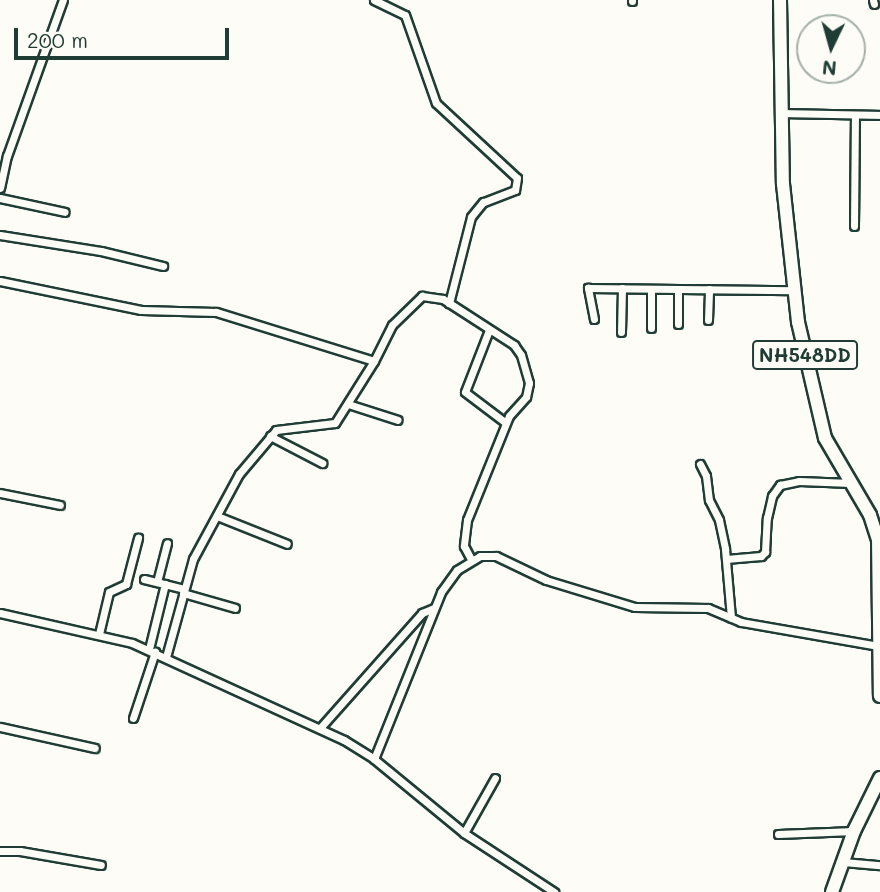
<!DOCTYPE html>
<style>
body{margin:0}
#map{position:relative;width:880px;height:892px;overflow:hidden;background:#fdfcf7;font-family:Mali,sans-serif}
div>[style]{position:absolute}
.roads{filter:drop-shadow(2px 0 #1f3d34) drop-shadow(-2px 0 #1f3d34) drop-shadow(0 2px #1f3d34) drop-shadow(0 -2px #1f3d34)}
.street>*{height:7px;margin:-3.5px;padding:0 3.5px;transform-origin:3.5px;border-radius:3.5px;background:#fdfcf7}
.highway>*{height:12px;margin:-6px;padding:0 6px;transform-origin:6px;border-radius:6px;background:#fdfcf7}
span{translate:-50% -50%;white-space:nowrap;text-align:center;line-height:1.15;-webkit-text-stroke:7px #fdfcf7;paint-order:stroke}
.shield-label span{padding:2px 5px;background:#fdfcf7;border:2px solid;border-radius:5px;-webkit-text-stroke-width:0}
.shield-label{font-size:19px;color:#1f3d34;font-weight:700}
.north{position:absolute;left:796px;top:14px;width:70px;height:70px;box-sizing:border-box;background:#fdfcf7;border:2px solid #a4b0a9;border-radius:50%;rotate:185deg;font-size:19px;font-weight:700;line-height:28px;text-align:center;color:#1f3d34}
.north::after{content:'';display:block;margin:auto;width:24px;height:32px;background:#1f3d34;clip-path:polygon(50% 0,100% 100%,50% 72%,0 100%)}
.scale{position:absolute;left:14px;top:28px;width:215px;height:32px;box-sizing:border-box;border:4px solid #1f3d34;border-top:0;padding-left:9px;font-size:21px;line-height:24px;white-space:nowrap;color:#1f3d34;-webkit-text-stroke:5px #fdfcf7;paint-order:stroke}
</style>
<div id="map">
<div class="roads">
<div class="street">
<i style="left:374px;top:0;width:34px;rotate:26deg"></i>
<i style="left:405px;top:15px;width:93px;rotate:70.6deg"></i>
<i style="left:436px;top:103px;width:110px;rotate:42.8deg"></i>
<i style="left:517px;top:178px;width:12px;rotate:99deg"></i>
<i style="left:515px;top:190px;width:34px;rotate:159deg"></i>
<i style="left:483px;top:202px;width:19px;rotate:129deg"></i>
<i style="left:471px;top:217px;width:89px;rotate:104.3deg"></i>
<i style="left:873px;top:0;width:4px;rotate:76deg"></i>
<i style="left:632px;top:1px;width:1px;rotate:-90deg"></i>
<i style="left:783px;top:113px;width:97px;rotate:1.2deg"></i>
<i style="left:0;top:188px;width:33px;rotate:-78deg"></i>
<i style="left:7px;top:156px;width:166px;rotate:-70.3deg"></i>
<i style="left:0;top:198px;width:66px;rotate:12.2deg"></i>
<i style="left:854px;top:226px;width:111px;rotate:-89.5deg"></i>
<i style="left:0;top:235px;width:102px;rotate:9deg"></i>
<i style="left:101px;top:251px;width:64px;rotate:13.6deg"></i>
<i style="left:0;top:281px;width:144px;rotate:11.6deg"></i>
<i style="left:141px;top:310px;width:75px;rotate:1.5deg"></i>
<i style="left:216px;top:312px;width:165px;rotate:17.2deg"></i>
<i style="left:594px;top:319px;width:32px;rotate:-101deg"></i>
<i style="left:588px;top:288px;width:206px;rotate:0.6deg"></i>
<i style="left:708px;top:320px;width:31px;rotate:-88deg"></i>
<i style="left:678px;top:324px;width:35px;rotate:-90deg"></i>
<i style="left:651px;top:328px;width:39px;rotate:-90deg"></i>
<i style="left:489px;top:330px;width:66px;rotate:111.2deg"></i>
<i style="left:465px;top:392px;width:51px;rotate:37.1deg"></i>
<i style="left:621px;top:332px;width:44px;rotate:-88.7deg"></i>
<i style="left:348px;top:404px;width:52px;rotate:17.7deg"></i>
<i style="left:270px;top:436px;width:59px;rotate:27.4deg"></i>
<i style="left:700px;top:464px;width:13px;rotate:63deg"></i>
<i style="left:706px;top:476px;width:24px;rotate:83deg"></i>
<i style="left:709px;top:500px;width:22px;rotate:63deg"></i>
<i style="left:719px;top:520px;width:30px;rotate:78deg"></i>
<i style="left:725px;top:549px;width:69px;rotate:85deg"></i>
<i style="left:0;top:493px;width:61px;rotate:11.3deg"></i>
<i style="left:217px;top:516px;width:75px;rotate:21.8deg"></i>
<i style="left:726px;top:559px;width:35px;rotate:-5deg"></i>
<i style="left:761px;top:556px;width:6px;rotate:-45deg"></i>
<i style="left:765px;top:552px;width:34px;rotate:-87deg"></i>
<i style="left:767px;top:518px;width:23px;rotate:-77deg"></i>
<i style="left:772px;top:496px;width:14px;rotate:-54deg"></i>
<i style="left:780px;top:485px;width:19px;rotate:-12deg"></i>
<i style="left:799px;top:481px;width:52px;rotate:2.2deg"></i>
<i style="left:144px;top:579px;width:41px;rotate:14deg"></i>
<i style="left:157px;top:582px;width:40px;rotate:-75.6deg"></i>
<i style="left:183px;top:593px;width:54px;rotate:16.1deg"></i>
<i style="left:0;top:613px;width:135px;rotate:12.8deg"></i>
<i style="left:132px;top:643px;width:233px;rotate:24.6deg"></i>
<i style="left:344px;top:740px;width:36px;rotate:32deg"></i>
<i style="left:374px;top:759px;width:117px;rotate:39.4deg"></i>
<i style="left:464px;top:833px;width:108px;rotate:33.2deg"></i>
<i style="left:99px;top:634px;width:43px;rotate:-76.6deg"></i>
<i style="left:109px;top:592px;width:19px;rotate:-25deg"></i>
<i style="left:126px;top:584px;width:48px;rotate:-75.4deg"></i>
<i style="left:149px;top:649px;width:67px;rotate:-76.2deg"></i>
<i style="left:166px;top:657px;width:102px;rotate:-74.6deg"></i>
<i style="left:193px;top:559px;width:97px;rotate:-61.6deg"></i>
<i style="left:239px;top:474px;width:57px;rotate:-49.9deg"></i>
<i style="left:276px;top:430px;width:59px;rotate:-6.8deg"></i>
<i style="left:335px;top:423px;width:73px;rotate:-57.8deg"></i>
<i style="left:374px;top:361px;width:40px;rotate:-63.4deg"></i>
<i style="left:392px;top:325px;width:42px;rotate:-44deg"></i>
<i style="left:422px;top:296px;width:21px;rotate:8deg"></i>
<i style="left:443px;top:299px;width:85px;rotate:32.9deg"></i>
<i style="left:514px;top:345px;width:12px;rotate:55deg"></i>
<i style="left:521px;top:355px;width:29px;rotate:74deg"></i>
<i style="left:529px;top:383px;width:14px;rotate:102deg"></i>
<i style="left:526px;top:397px;width:25px;rotate:132deg"></i>
<i style="left:509px;top:416px;width:112px;rotate:112deg"></i>
<i style="left:467px;top:520px;width:26px;rotate:97deg"></i>
<i style="left:464px;top:546px;width:15px;rotate:62deg"></i>
<i style="left:133px;top:718px;width:70px;rotate:-71.6deg"></i>
<i style="left:0;top:727px;width:97px;rotate:12.5deg"></i>
<i style="left:320px;top:728px;width:154px;rotate:-48.4deg"></i>
<i style="left:422px;top:613px;width:13px;rotate:-23deg"></i>
<i style="left:374px;top:759px;width:180px;rotate:-68.1deg"></i>
<i style="left:441px;top:592px;width:27px;rotate:-54deg"></i>
<i style="left:457px;top:570px;width:27px;rotate:-31deg"></i>
<i style="left:480px;top:556px;width:16px"></i>
<i style="left:496px;top:556px;width:55px;rotate:25.6deg"></i>
<i style="left:546px;top:580px;width:93px;rotate:16.9deg"></i>
<i style="left:635px;top:607px;width:73px;rotate:0.8deg"></i>
<i style="left:708px;top:608px;width:36px;rotate:23deg"></i>
<i style="left:741px;top:622px;width:139px;rotate:9.9deg"></i>
<i style="left:464px;top:833px;width:63px;rotate:-60.6deg"></i>
<i style="left:778px;top:834px;width:76px;rotate:-2.3deg"></i>
<i style="left:0;top:851px;width:20px"></i>
<i style="left:20px;top:851px;width:82px;rotate:9.8deg"></i>
<i style="left:843px;top:862px;width:37px;rotate:5deg"></i>
</div>
<div class="highway">
<i style="left:780px;top:0;width:184px;rotate:89.1deg"></i>
<i style="left:783px;top:184px;width:139px;rotate:83.8deg"></i>
<i style="left:798px;top:322px;width:119px;rotate:76.9deg"></i>
<i style="left:825px;top:438px;width:89px;rotate:59.7deg"></i>
<i style="left:870px;top:515px;width:25px;rotate:72deg"></i>
<i style="left:878px;top:539px;width:157px;rotate:89.3deg"></i>
<i style="left:832px;top:892px;width:65px;rotate:-70.2deg"></i>
<i style="left:854px;top:831px;width:59px;rotate:-63.9deg"></i>
</div>
</div>
<div class="shield-label">
<span style="left:805px;top:355px">NH548DD</span>
</div>
<div class="north">N</div>
<div class="scale">200 m</div>
</div>
